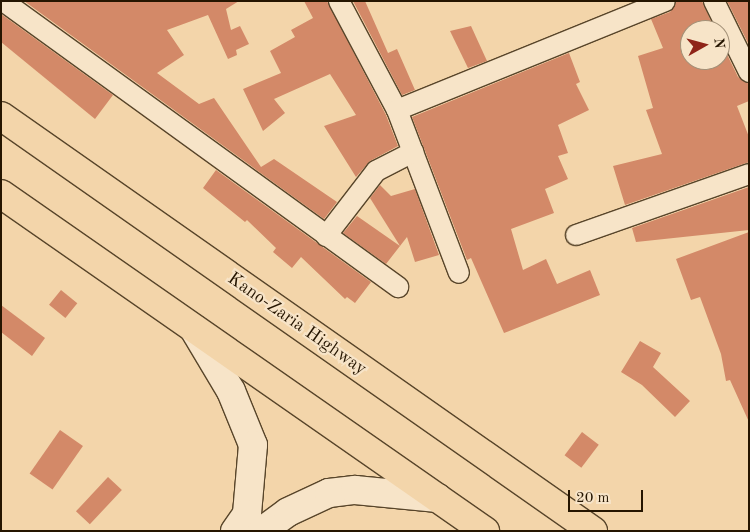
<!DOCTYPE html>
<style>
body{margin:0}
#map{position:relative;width:750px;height:532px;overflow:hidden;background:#f3d5aa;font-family:"Old Standard TT",serif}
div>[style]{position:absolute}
.building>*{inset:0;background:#d38968;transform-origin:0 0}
.roads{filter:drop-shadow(1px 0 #58452a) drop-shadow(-1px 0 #58452a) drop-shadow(0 1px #58452a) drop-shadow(0 -1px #58452a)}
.street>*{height:20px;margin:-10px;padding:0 10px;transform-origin:10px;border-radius:10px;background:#f7e4c8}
.secondary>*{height:28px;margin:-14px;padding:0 14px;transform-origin:14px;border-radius:14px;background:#f7e4c8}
.highway>*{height:28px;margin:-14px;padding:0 14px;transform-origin:14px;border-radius:14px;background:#f3d5aa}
span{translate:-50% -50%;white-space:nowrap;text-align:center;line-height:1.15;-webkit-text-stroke:4.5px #f7e4c8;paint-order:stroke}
.street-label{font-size:18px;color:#251500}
.frame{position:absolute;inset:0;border:2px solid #251500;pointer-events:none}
.north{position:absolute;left:680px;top:20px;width:50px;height:50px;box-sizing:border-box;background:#f7e4c8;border:1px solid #a39178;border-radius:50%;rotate:83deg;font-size:14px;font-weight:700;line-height:20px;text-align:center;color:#251500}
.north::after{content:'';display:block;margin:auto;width:18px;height:22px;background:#8f2418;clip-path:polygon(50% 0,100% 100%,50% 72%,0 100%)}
.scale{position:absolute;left:568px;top:490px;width:75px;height:22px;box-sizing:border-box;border:2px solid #251500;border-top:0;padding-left:6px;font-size:15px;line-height:18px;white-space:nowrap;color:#251500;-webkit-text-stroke:4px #f7e4c8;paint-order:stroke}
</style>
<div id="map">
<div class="building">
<i style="clip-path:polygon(24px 1px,239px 1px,226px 9px,231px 30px,240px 26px,249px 44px,236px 50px,237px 55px,228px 59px,208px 15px,167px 30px,184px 55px,157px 73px,199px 104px,214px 98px,261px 167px,274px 159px,337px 202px,324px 219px)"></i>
<i style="clip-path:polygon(304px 1px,327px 1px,386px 115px,398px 146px,370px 161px,356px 177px,324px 126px,356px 115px,330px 74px,274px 99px,285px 113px,263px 131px,243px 89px,281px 73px,270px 51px,295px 37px,291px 30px,313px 18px)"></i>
<i style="clip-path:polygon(353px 1px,365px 1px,388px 53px,397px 49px,415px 90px,402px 95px)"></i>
<i style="clip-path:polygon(677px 1px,702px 1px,715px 30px,690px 30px,690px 60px,720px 60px,720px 40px,738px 77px,749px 84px,749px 101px,737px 106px,749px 137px,749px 162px,625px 205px,613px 166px,662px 154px,646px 110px,653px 108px,638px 56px,663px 48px,651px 19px,670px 12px)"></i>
<i style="clip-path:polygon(727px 1px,749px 1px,749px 45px)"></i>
<i style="clip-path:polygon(1px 14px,113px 95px,95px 119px,1px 42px)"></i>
<i style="clip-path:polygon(471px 26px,487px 61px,468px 68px,450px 31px)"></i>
<i style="clip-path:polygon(569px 53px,580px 82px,576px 84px,589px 110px,558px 125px,568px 153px,558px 156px,568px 179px,545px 189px,554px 213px,511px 229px,523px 270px,546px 259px,557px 284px,590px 270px,600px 295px,504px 333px,471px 258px,467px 260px,412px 117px)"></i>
<i style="clip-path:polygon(216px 170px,371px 282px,355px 303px,347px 297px,345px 299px,301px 257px,292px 268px,273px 252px,276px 248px,247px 220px,245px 222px,203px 188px)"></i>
<i style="clip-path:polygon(380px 185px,391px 196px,415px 189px,439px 255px,415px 262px,407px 237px,386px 264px,343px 233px,357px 216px,400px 246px,370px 198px)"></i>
<i style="clip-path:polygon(749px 187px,749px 230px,636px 242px,632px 228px)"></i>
<i style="clip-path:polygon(749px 232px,749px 422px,730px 380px,726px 381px,721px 354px,700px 297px,691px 300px,676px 259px)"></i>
<i style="left:61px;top:290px;width:21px;height:19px;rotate:39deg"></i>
<i style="clip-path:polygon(1px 305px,45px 338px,32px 356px,1px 332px)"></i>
<i style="clip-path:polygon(640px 341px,661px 353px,653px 367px,690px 401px,675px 417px,642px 385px,621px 372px)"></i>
<i style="left:60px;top:430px;width:28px;height:53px;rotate:35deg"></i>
<i style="left:582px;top:432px;width:21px;height:29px;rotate:37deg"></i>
<i style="left:108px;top:477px;width:19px;height:47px;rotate:43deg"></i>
</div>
<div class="roads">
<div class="street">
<i style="left:3px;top:1px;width:488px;rotate:35.9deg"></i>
<i style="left:339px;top:1px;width:123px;rotate:62deg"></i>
<i style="left:397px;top:110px;width:174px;rotate:69.2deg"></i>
<i style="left:714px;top:1px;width:79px;rotate:63.8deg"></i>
<i style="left:397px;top:110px;width:289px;rotate:-22.1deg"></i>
<i style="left:576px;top:235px;width:183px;rotate:-19.4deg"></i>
<i style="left:326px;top:236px;width:82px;rotate:-52.4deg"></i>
<i style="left:376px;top:171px;width:42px;rotate:-27.2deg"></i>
</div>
<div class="secondary">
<i style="left:194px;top:329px;width:72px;rotate:59.2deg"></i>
<i style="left:231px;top:391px;width:58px;rotate:67.8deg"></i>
<i style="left:253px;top:445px;width:69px;rotate:95deg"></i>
<i style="left:247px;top:514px;width:21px;rotate:125deg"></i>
<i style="left:262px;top:531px;width:32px;rotate:-36deg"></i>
<i style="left:288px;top:512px;width:45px;rotate:-24.9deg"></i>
<i style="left:329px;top:493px;width:26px;rotate:-7deg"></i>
<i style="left:355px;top:490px;width:83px;rotate:5.5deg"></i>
</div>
<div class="highway">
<i style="left:1px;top:116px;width:723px;rotate:35.03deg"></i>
<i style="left:1px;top:194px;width:590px;rotate:34.85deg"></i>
</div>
</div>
<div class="street-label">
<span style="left:297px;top:324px;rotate:35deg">Kano-Zaria Highway</span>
</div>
<div class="frame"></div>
<div class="north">N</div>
<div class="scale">20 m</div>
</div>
